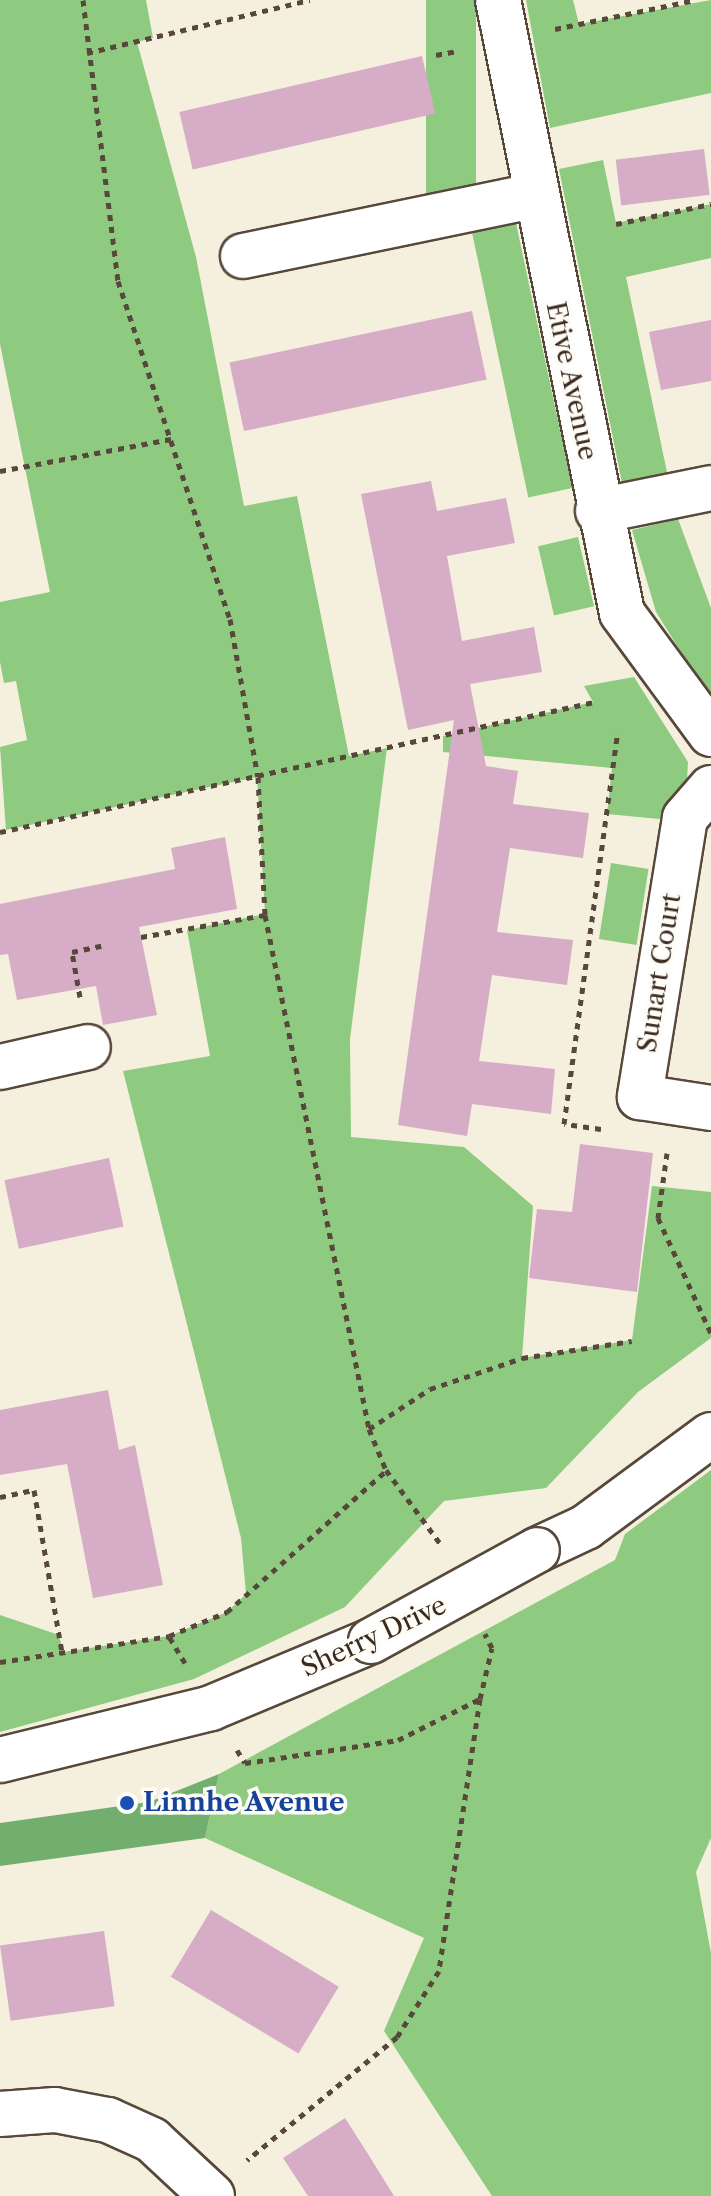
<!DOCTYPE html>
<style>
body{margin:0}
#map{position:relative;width:711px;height:2196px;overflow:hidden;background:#f5efdd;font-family:"Libre Caslon Text",serif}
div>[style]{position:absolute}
.green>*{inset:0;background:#8ecb80;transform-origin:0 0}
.forest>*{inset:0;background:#72af6e}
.building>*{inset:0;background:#d6acc7;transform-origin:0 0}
.path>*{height:5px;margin-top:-2.5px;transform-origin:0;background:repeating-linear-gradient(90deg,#57483b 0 6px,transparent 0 12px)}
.roads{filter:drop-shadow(2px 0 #57483b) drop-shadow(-2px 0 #57483b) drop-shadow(0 2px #57483b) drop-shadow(0 -2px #57483b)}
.minor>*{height:44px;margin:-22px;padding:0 22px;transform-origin:22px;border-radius:22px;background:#fff}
.tertiary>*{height:44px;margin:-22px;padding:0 22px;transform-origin:22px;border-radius:22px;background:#fff}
.bridges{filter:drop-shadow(2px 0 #57483b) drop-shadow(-2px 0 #57483b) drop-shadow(0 2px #57483b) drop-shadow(0 -2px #57483b)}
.tertiary-bridge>*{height:44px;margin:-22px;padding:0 22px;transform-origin:22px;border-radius:22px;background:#fff}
.dots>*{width:22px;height:22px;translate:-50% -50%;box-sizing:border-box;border:4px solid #fdfcf7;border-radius:50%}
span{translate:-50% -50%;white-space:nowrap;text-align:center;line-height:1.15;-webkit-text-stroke:7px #fdfcf7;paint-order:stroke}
.street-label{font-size:26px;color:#3b2a1e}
.transit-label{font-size:26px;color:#164399;font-weight:700}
.left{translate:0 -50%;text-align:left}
</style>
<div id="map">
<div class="green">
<i style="clip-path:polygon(0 0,146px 0,153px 38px,137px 42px,196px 257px,244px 506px,297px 496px,349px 756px,387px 748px,350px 1039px,351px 1137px,464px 1147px,533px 1206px,522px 1358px,632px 1340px,652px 1186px,711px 1192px,711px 1338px,638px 1392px,546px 1488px,444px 1501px,345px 1607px,194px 1679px,0 1732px,0 1615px,59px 1635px,63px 1652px,169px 1636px,227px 1612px,246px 1594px,241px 1538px,123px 1071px,210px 1056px,187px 930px,265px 914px,257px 777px,6px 830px,0 747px,27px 740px,16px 681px,4px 683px,0 662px,0 602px,50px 592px,0 344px)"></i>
<i style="left:426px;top:0;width:50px;height:195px"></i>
<i style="clip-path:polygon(526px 0,573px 0,579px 24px,711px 0,711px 93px,550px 128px)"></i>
<i style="clip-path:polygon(603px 160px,616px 223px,711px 204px,711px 258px,626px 277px,668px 477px,622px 483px,559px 169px)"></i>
<i style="left:516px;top:223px;width:271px;height:45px;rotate:78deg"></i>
<i style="clip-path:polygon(678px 519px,711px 608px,711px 700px,656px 612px,632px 530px)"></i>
<i style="left:578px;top:537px;width:71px;height:41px;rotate:77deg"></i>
<i style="clip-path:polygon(634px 677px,688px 762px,687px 780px,659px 819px,607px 814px,612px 768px,443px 752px,443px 736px,593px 702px,584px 686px)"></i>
<i style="left:611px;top:863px;width:38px;height:77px;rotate:9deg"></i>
<i style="clip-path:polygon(711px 1470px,711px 1838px,696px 1872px,711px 1953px,711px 2196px,492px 2196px,384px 2031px,424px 1938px,205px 1838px,219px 1774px,615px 1560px,625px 1534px)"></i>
</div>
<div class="forest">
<i style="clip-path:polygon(219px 1774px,205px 1838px,0 1866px,0 1823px,149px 1802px)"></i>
</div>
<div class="building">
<i style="left:422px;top:56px;width:59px;height:249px;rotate:77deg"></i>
<i style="left:704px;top:149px;width:46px;height:89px;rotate:83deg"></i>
<i style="left:472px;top:311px;width:70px;height:248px;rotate:78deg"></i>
<i style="clip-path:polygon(711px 320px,711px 381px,661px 390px,649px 332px)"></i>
<i style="clip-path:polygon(431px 481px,437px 511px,506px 498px,515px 543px,447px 556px,462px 641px,534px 627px,542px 672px,470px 684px,486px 766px,518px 771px,513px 804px,589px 813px,583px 858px,510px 848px,497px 932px,573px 940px,567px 985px,492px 975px,479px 1061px,555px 1069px,551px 1114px,472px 1104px,467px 1136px,398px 1125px,454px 720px,408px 730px,361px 494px)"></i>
<i style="clip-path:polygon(225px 837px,237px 909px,139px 927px,157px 1015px,103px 1025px,96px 986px,17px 1000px,8px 954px,0 955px,0 904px,175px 869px,171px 848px)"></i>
<i style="clip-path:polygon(580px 1144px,653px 1153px,637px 1292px,529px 1278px,537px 1209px,572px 1212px)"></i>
<i style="left:109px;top:1158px;width:70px;height:107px;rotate:78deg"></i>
<i style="clip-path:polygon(108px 1390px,119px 1450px,135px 1445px,163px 1585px,93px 1598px,67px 1464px,0 1475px,0 1410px)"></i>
<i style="left:211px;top:1910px;width:149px;height:78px;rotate:31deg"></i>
<i style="left:104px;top:1931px;width:76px;height:105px;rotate:82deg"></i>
<i style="clip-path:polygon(345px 2118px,368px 2154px,394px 2196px,308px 2196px,283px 2158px)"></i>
</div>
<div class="path">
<i style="left:83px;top:0;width:283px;rotate:82.9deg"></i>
<i style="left:118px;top:281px;width:356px;rotate:71.7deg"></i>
<i style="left:230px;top:619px;width:160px;rotate:80deg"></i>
<i style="left:258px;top:777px;width:138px;rotate:87.1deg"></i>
<i style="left:265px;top:915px;width:524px;rotate:78.56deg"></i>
<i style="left:369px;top:1429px;width:44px;rotate:67.5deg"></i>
<i style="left:386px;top:1470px;width:94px;rotate:53.6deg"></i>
<i style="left:555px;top:29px;width:143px;rotate:-11.7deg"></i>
<i style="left:87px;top:53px;width:229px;rotate:-13.4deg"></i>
<i style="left:436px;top:55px;width:20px;rotate:-11deg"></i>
<i style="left:616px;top:224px;width:97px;rotate:-11.9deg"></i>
<i style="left:0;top:471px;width:174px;rotate:-10.6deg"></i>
<i style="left:0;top:832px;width:608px;rotate:-12.34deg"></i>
<i style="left:141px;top:937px;width:126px;rotate:-10.1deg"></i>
<i style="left:80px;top:997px;width:46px;rotate:-100.1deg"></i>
<i style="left:72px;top:952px;width:30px;rotate:-12deg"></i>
<i style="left:601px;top:1129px;width:37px;rotate:-172deg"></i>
<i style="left:564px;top:1124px;width:396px;rotate:-82.2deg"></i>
<i style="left:667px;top:1153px;width:66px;rotate:97.9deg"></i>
<i style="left:658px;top:1218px;width:127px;rotate:65.3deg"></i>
<i style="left:369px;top:1429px;width:73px;rotate:-33.3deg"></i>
<i style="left:430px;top:1389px;width:97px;rotate:-18.6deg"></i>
<i style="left:522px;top:1358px;width:111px;rotate:-8.8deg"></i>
<i style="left:0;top:1497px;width:35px;rotate:-12deg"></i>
<i style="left:34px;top:1490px;width:164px;rotate:80.2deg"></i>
<i style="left:0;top:1662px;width:171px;rotate:-8.7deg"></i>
<i style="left:185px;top:1663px;width:31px;rotate:-121deg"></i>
<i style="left:169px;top:1636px;width:63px;rotate:-22.5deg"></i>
<i style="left:227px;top:1612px;width:213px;rotate:-41.6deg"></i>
<i style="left:480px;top:1699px;width:52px;rotate:-76.8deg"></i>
<i style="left:492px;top:1648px;width:16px;rotate:-117deg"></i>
<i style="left:237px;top:1750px;width:15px;rotate:58deg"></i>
<i style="left:245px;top:1763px;width:155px;rotate:-8.5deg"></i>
<i style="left:398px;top:1740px;width:92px;rotate:-26.6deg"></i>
<i style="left:480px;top:1699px;width:275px;rotate:98.6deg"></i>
<i style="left:439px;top:1971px;width:78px;rotate:122.5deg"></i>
<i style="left:397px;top:2037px;width:194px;rotate:140.6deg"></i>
</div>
<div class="roads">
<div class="minor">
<i style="left:498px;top:0;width:625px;rotate:78.56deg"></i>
<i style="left:622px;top:613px;width:150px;rotate:53.7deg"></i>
<i style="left:243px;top:256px;width:295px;rotate:-11.7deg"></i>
<i style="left:598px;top:511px;width:115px;rotate:-11.5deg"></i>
<i style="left:711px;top:788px;width:40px;rotate:131deg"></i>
<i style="left:685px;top:818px;width:283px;rotate:99.2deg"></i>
<i style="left:640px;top:1097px;width:72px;rotate:8.8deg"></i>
<i style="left:0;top:1067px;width:90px;rotate:-12.8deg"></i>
<i style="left:0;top:2114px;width:55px;rotate:-4.2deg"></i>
<i style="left:55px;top:2110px;width:54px;rotate:10.7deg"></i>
<i style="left:108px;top:2120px;width:48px;rotate:24.4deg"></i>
<i style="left:152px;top:2140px;width:82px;rotate:43deg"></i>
</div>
<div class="tertiary">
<i style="left:537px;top:1550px;width:54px;rotate:-25.1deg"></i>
<i style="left:586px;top:1527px;width:155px;rotate:-36.4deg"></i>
<i style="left:0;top:1760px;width:217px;rotate:-13.8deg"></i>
<i style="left:211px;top:1708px;width:173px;rotate:-22.7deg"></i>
</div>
</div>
<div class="bridges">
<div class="tertiary-bridge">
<i style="left:371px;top:1641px;width:189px;rotate:-28.7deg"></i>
</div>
</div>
<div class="dots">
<i style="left:127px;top:1803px;background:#1a4fb4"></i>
</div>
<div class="street-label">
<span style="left:571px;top:381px;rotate:78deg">Etive Avenue</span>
<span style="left:660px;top:973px;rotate:-81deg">Sunart Court</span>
<span style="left:374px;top:1637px;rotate:-25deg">Sherry Drive</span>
</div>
<div class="transit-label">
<span class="left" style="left:143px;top:1803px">Linnhe Avenue</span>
</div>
</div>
